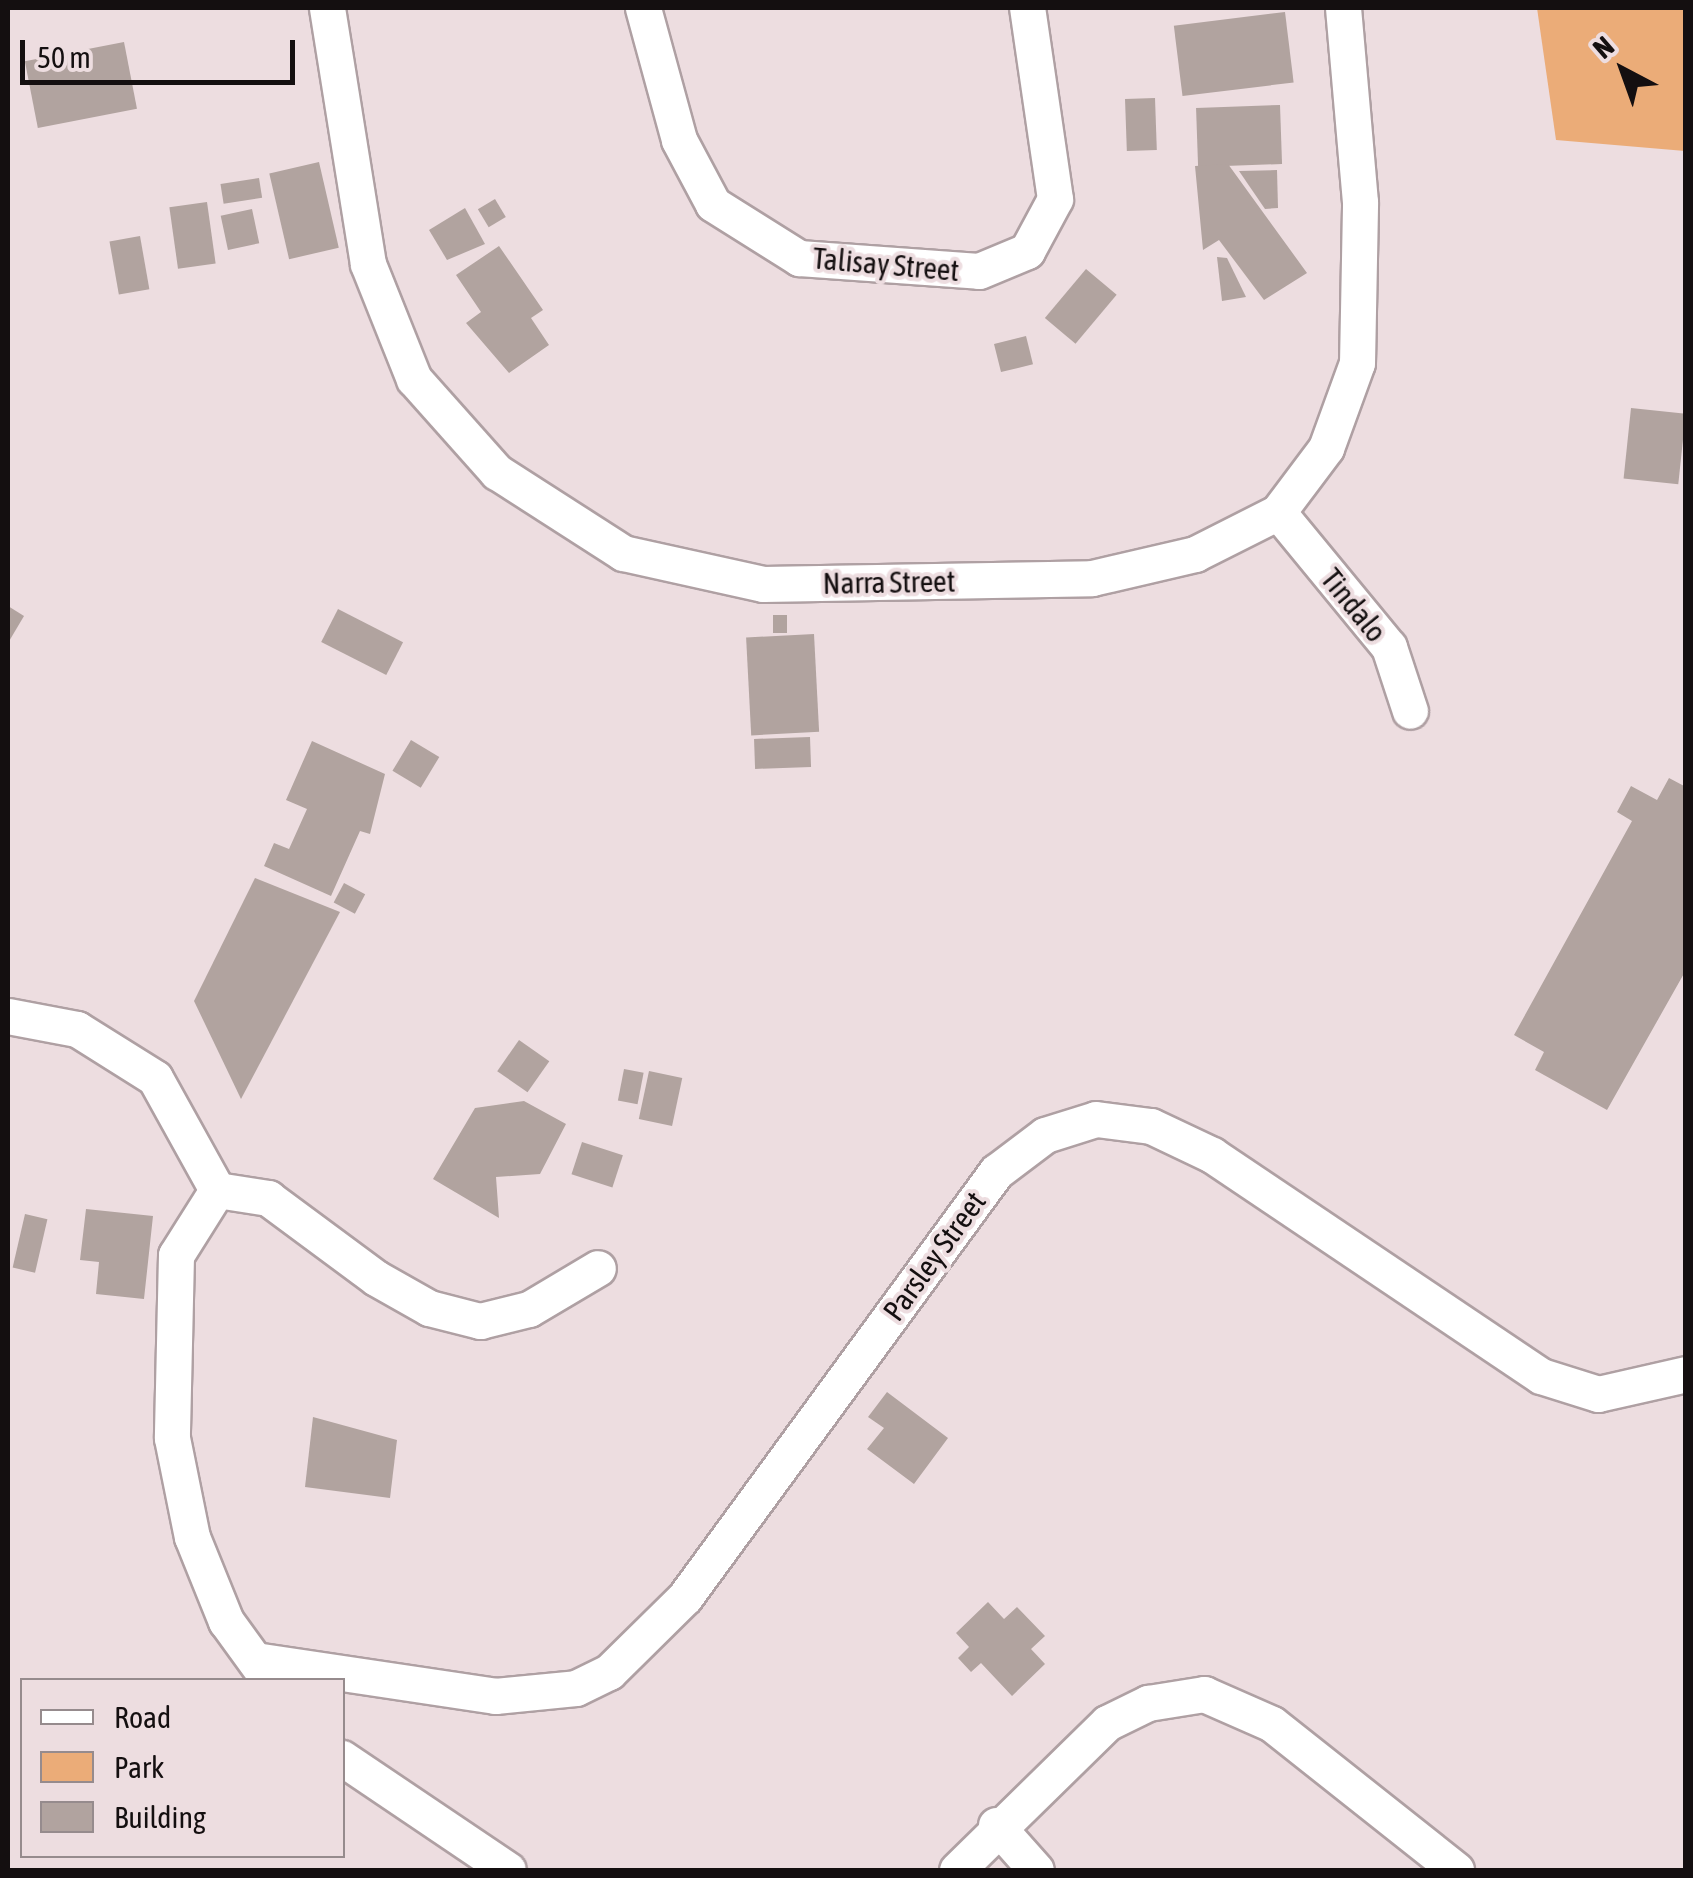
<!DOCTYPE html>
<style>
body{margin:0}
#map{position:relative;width:1693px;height:1878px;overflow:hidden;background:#eddde0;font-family:"Asap Condensed",sans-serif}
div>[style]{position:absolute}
.green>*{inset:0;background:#ebac78}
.building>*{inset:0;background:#b1a39f;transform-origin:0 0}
.roads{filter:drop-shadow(2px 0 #afa0a3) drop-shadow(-2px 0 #afa0a3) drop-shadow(0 2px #afa0a3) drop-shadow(0 -2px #afa0a3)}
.minor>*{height:35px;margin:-17.5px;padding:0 17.5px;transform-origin:17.5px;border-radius:17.5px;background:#fff}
span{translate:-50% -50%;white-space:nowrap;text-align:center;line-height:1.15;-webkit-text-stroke:8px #eddde0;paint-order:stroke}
.street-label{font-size:30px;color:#140f10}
.frame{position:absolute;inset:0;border:10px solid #140f10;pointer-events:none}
.legend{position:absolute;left:20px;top:1678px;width:325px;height:180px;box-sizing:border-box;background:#eddde0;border:2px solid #968b8d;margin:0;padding:12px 18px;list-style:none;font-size:30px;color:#140f10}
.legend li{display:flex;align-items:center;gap:20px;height:50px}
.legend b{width:50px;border:2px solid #968b8d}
.north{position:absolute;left:1573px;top:20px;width:100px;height:100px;-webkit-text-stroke:8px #eddde0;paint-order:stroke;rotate:319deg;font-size:28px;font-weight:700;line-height:40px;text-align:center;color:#140f10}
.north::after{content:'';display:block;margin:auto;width:35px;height:45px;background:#140f10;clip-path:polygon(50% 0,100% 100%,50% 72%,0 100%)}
.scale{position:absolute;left:20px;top:40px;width:275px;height:45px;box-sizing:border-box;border:5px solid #140f10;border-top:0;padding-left:12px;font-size:30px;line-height:35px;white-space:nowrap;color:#140f10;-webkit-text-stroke:8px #eddde0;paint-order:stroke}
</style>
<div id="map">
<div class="green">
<i style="clip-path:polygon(1537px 8px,1685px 8px,1685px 151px,1556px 140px)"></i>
</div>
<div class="building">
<i style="left:1285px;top:12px;width:71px;height:112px;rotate:83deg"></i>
<i style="left:124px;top:42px;width:68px;height:101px;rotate:79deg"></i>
<i style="left:1155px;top:98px;width:52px;height:30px;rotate:88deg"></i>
<i style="left:1280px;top:105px;width:59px;height:84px;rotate:88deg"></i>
<i style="left:319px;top:162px;width:88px;height:51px;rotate:77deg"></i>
<i style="clip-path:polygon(1228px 164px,1307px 273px,1264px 300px,1219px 240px,1203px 250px,1195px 166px)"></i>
<i style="clip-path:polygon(1277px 170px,1278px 208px,1265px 209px,1239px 171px)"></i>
<i style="left:259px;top:178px;width:20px;height:39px;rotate:81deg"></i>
<i style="left:495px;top:199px;width:21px;height:20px;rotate:59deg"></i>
<i style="left:207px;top:202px;width:62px;height:38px;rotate:82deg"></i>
<i style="clip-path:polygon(465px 208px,485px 244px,447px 260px,429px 230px)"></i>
<i style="left:252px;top:209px;width:35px;height:32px;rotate:78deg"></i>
<i style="left:140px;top:236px;width:54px;height:31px;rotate:80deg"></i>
<i style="clip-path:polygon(499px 246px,543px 310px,531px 318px,549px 345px,509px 373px,466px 323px,481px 312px,456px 275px)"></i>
<i style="clip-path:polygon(1217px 257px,1227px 258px,1246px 297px,1222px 301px)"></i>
<i style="left:1086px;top:269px;width:40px;height:64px;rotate:40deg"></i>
<i style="left:1026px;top:336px;width:29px;height:33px;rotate:76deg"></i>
<i style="left:1631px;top:408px;width:55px;height:71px;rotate:6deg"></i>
<i style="clip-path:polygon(8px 606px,24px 616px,8px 643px)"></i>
<i style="left:338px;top:609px;width:73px;height:37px;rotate:27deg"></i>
<i style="left:773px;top:615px;width:14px;height:18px"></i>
<i style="left:814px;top:634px;width:98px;height:68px;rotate:87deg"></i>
<i style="left:810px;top:737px;width:30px;height:56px;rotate:88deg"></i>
<i style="left:411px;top:740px;width:33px;height:36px;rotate:31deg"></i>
<i style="clip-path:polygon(312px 741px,385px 774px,370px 834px,360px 831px,331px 896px,264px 866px,274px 843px,289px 849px,307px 809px,286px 800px)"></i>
<i style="clip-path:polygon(1669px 778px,1686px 787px,1686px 970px,1607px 1110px,1535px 1070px,1544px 1052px,1514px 1035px,1632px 821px,1617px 812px,1631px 786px,1657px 800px)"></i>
<i style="clip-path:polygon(255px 878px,340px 912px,241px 1099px,194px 1001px)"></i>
<i style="left:344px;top:883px;width:24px;height:22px;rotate:28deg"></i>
<i style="left:519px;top:1040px;width:37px;height:38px;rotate:35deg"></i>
<i style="left:624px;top:1069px;width:20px;height:32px;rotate:11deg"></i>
<i style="left:649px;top:1071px;width:34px;height:49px;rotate:12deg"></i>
<i style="clip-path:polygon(524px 1101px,566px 1124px,540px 1174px,496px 1177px,499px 1218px,433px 1179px,475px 1108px)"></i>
<i style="left:582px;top:1142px;width:43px;height:34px;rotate:18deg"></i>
<i style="clip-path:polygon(86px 1209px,153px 1216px,144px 1299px,96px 1294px,99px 1262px,80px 1260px)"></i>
<i style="left:25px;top:1214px;width:23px;height:55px;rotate:13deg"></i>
<i style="clip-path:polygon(887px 1392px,948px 1438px,914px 1484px,867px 1449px,884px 1428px,868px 1417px)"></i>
<i style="clip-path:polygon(313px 1417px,397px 1440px,390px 1498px,305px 1487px)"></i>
<i style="clip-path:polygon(988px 1602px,1004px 1619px,1017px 1607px,1045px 1636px,1031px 1649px,1045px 1664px,1012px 1696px,981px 1663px,971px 1672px,958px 1658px,969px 1647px,956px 1633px)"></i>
</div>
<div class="roads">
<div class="minor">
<i style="left:327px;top:8px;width:259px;rotate:80.9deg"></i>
<i style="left:368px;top:264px;width:124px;rotate:68.2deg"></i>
<i style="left:414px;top:379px;width:125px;rotate:48.3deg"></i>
<i style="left:497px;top:472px;width:150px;rotate:32.7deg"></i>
<i style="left:623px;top:553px;width:143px;rotate:12.5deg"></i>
<i style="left:763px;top:584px;width:329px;rotate:-1deg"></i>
<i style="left:1092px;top:578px;width:106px;rotate:-13.1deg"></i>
<i style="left:1195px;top:554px;width:93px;rotate:-26.8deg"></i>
<i style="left:1278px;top:512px;width:80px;rotate:-53.1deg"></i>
<i style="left:1326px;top:448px;width:90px;rotate:-70deg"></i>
<i style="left:1357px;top:363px;width:161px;rotate:-88.9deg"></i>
<i style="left:1360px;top:202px;width:195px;rotate:-95deg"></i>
<i style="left:643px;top:8px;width:137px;rotate:74.7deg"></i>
<i style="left:679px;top:140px;width:72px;rotate:62deg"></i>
<i style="left:713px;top:204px;width:102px;rotate:32.1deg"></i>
<i style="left:799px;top:258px;width:180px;rotate:4.1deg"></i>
<i style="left:979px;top:271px;width:52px;rotate:-22.6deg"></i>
<i style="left:1027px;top:251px;width:59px;rotate:-61.7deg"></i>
<i style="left:1055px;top:199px;width:193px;rotate:-98.3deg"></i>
<i style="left:1278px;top:512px;width:175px;rotate:50.6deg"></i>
<i style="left:1389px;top:647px;width:67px;rotate:71.8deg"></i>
<i style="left:8px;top:1016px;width:70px;rotate:10.7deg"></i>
<i style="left:77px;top:1029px;width:92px;rotate:32.1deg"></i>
<i style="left:155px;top:1078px;width:128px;rotate:61deg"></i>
<i style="left:217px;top:1190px;width:77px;rotate:122.2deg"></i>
<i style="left:176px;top:1255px;width:183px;rotate:91.3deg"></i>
<i style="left:172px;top:1438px;width:101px;rotate:78.6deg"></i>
<i style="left:192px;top:1537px;width:91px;rotate:68deg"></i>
<i style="left:226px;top:1621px;width:72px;rotate:54.1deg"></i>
<i style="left:217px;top:1190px;width:52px;rotate:8.9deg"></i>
<i style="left:268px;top:1198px;width:134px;rotate:36.5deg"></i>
<i style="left:376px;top:1278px;width:61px;rotate:29.5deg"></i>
<i style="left:429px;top:1308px;width:53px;rotate:14.3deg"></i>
<i style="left:480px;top:1321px;width:50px;rotate:-13.8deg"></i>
<i style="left:529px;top:1309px;width:80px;rotate:-30.7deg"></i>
<i style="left:255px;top:1660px;width:243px;rotate:8.5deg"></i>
<i style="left:495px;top:1696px;width:81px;rotate:-5.6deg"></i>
<i style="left:576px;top:1688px;width:37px;rotate:-26deg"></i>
<i style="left:609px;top:1672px;width:107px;rotate:-44.6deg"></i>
<i style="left:685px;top:1597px;width:527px;rotate:-53.8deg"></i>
<i style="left:996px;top:1172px;width:61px;rotate:-37.1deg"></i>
<i style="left:1045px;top:1135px;width:53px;rotate:-17.4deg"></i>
<i style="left:1096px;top:1119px;width:55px;rotate:7.3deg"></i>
<i style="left:1151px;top:1126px;width:68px;rotate:25.4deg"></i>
<i style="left:1212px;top:1155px;width:396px;rotate:33.9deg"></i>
<i style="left:1541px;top:1376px;width:60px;rotate:17.5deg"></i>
<i style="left:1598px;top:1394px;width:90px;rotate:-12.8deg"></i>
<i style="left:342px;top:1758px;width:200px;rotate:34deg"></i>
<i style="left:996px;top:1825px;width:60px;rotate:48.4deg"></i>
<i style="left:957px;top:1870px;width:210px;rotate:-44.4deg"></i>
<i style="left:1107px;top:1723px;width:46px;rotate:-26deg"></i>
<i style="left:1148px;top:1703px;width:57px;rotate:-9.1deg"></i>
<i style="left:1204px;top:1694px;width:74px;rotate:23.8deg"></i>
<i style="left:1272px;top:1724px;width:235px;rotate:38.4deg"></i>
</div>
</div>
<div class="street-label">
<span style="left:886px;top:264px;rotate:5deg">Talisay Street</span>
<span style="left:889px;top:582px;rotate:-1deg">Narra Street</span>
<span style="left:1354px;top:605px;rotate:51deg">Tindalo</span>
<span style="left:934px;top:1256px;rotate:-54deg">Parsley Street</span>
</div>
<div class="frame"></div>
<ul class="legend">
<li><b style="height:12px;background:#fff"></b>Road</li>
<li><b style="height:28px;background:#ebac78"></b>Park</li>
<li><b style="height:28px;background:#b1a39f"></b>Building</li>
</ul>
<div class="north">N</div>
<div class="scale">50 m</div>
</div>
